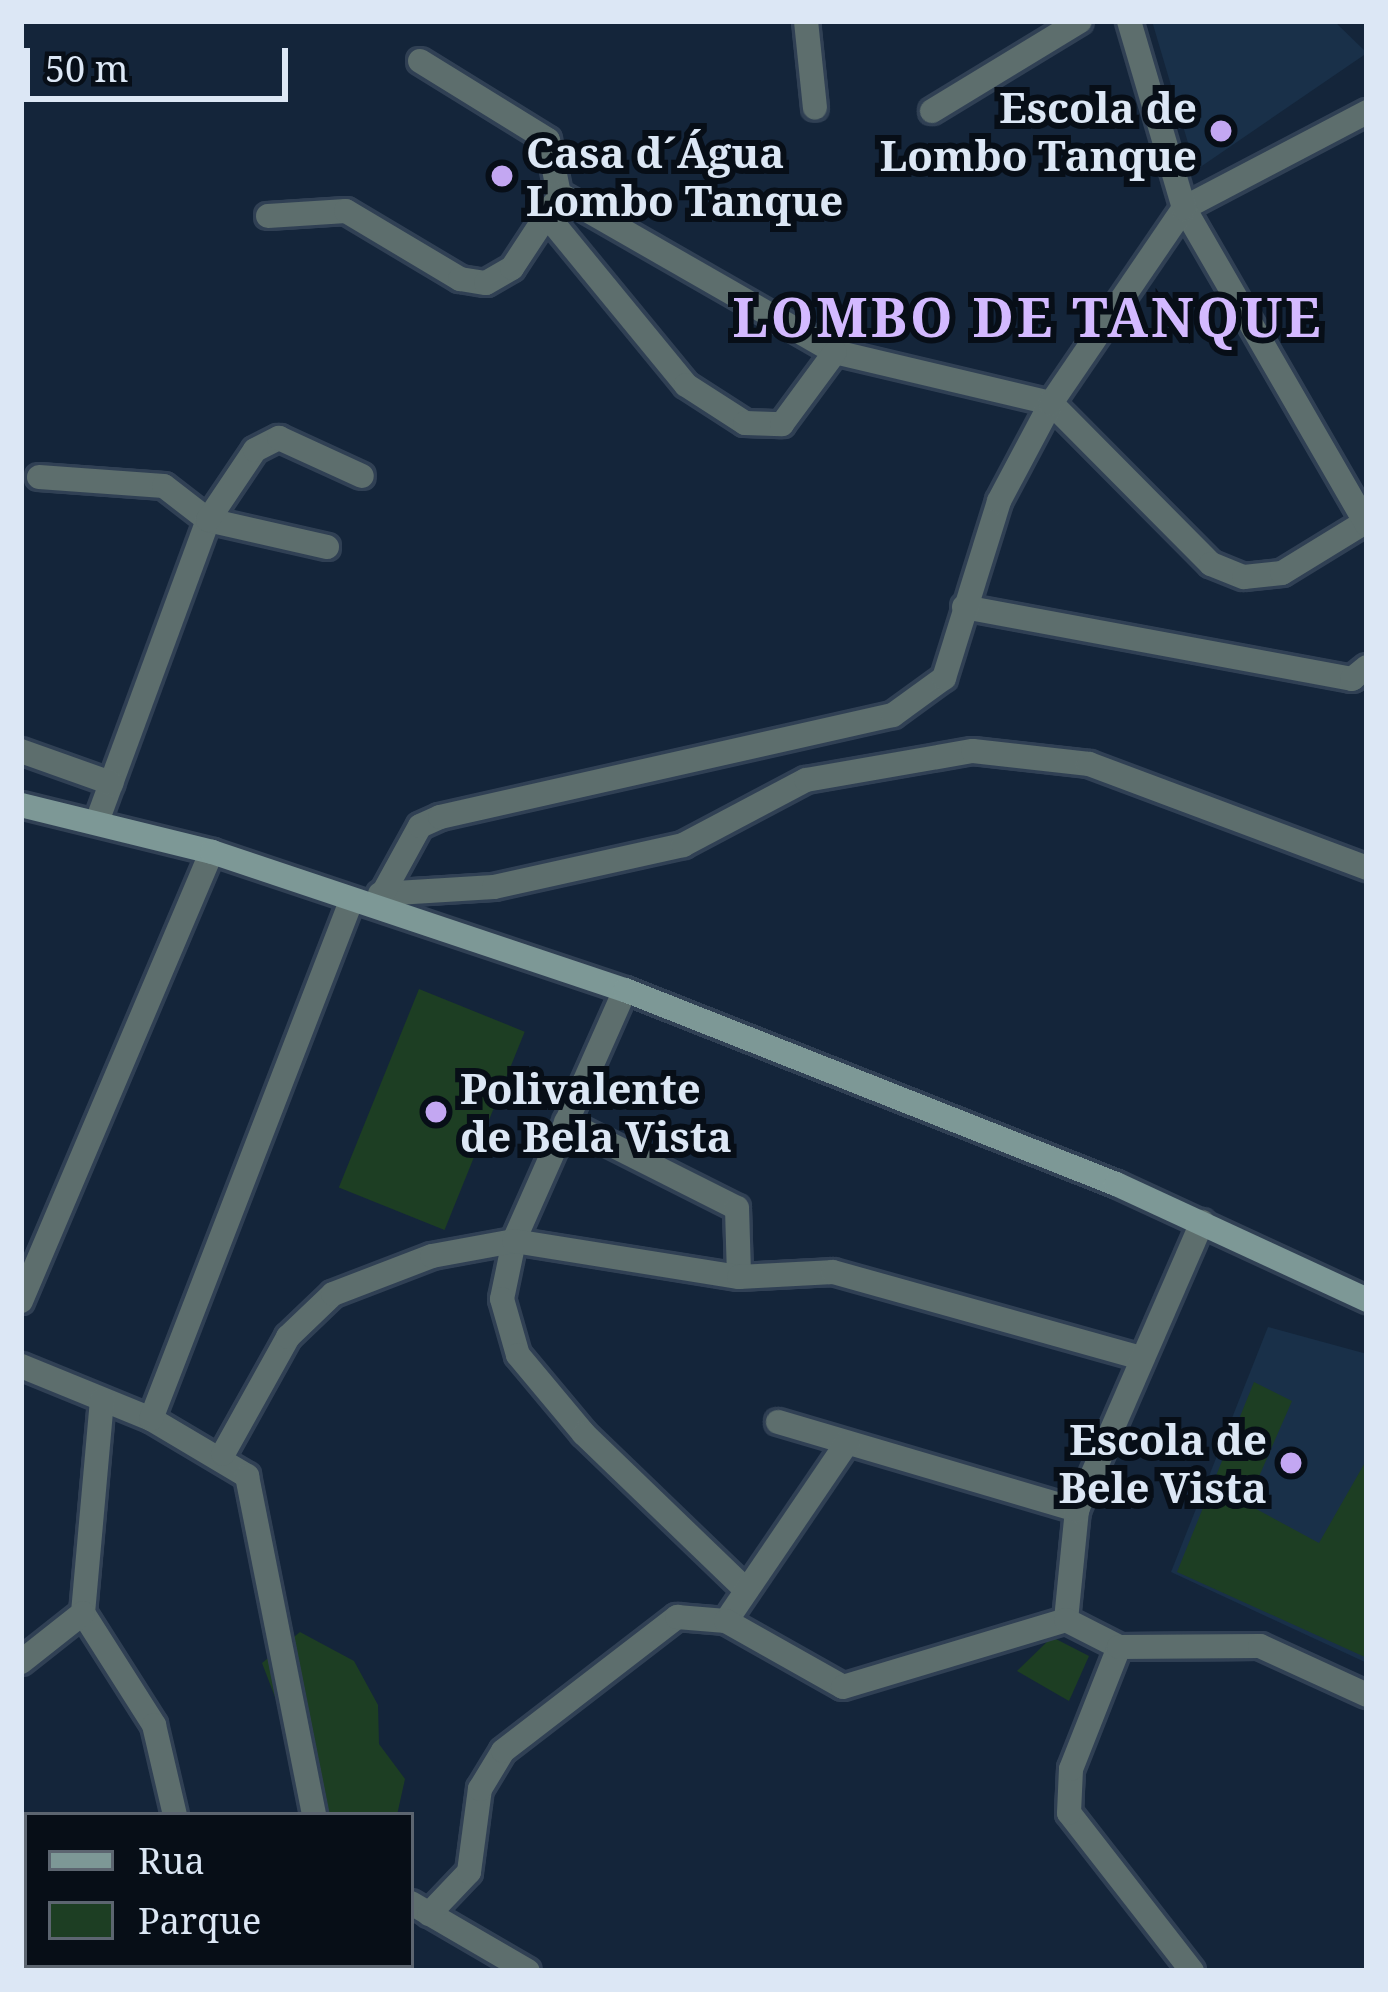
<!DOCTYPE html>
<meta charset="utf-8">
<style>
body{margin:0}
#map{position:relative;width:1388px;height:1992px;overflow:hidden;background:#14253a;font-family:"Noto Serif",serif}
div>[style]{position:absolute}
.built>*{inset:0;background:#193049}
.green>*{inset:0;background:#1d3e23;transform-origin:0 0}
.roads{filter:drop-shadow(3px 0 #304054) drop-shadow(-3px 0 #304054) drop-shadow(0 3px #304054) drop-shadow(0 -3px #304054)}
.street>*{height:24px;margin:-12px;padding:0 12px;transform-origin:12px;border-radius:12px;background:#5d6e6d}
.secondary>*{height:24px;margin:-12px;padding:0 12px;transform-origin:12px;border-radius:12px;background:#7d9896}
.dots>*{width:33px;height:33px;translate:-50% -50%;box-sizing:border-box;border:6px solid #070e17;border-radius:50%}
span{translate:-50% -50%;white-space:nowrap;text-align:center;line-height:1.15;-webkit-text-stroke:12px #070e17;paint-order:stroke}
.poi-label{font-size:42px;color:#dce7f5;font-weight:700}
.right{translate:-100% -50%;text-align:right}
.left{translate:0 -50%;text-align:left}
.district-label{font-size:54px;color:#d3b9ff;font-weight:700;letter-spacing:3px}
.frame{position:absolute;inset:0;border:24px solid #dce7f5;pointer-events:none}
.legend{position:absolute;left:24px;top:1812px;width:390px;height:156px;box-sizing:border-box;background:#070e17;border:3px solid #5c6570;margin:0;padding:15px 21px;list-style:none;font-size:36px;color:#dce7f5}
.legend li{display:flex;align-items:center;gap:24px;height:60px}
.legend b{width:60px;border:3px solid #5c6570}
.scale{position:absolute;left:24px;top:48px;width:264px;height:54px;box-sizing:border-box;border:6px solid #dce7f5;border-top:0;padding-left:15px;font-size:36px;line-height:42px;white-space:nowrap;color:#dce7f5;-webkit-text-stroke:9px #070e17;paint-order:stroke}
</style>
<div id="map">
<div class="built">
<i style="clip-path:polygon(1152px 21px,1334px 21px,1367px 53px,1196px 170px)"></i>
<i style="clip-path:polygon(1268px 1327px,1367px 1354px,1367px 1663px,1171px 1572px)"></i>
</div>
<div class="green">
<i style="left:419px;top:989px;width:114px;height:214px;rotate:22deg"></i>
<i style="clip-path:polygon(1254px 1382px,1292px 1401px,1247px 1504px,1319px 1543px,1367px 1459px,1367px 1658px,1177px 1572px)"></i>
<i style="clip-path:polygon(300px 1632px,354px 1661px,378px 1705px,379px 1744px,405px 1779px,397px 1815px,320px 1815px,262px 1663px)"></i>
<i style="clip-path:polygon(1052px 1637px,1089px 1656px,1069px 1701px,1017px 1671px)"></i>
</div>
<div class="roads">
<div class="street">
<i style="left:806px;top:21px;width:87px;rotate:84.1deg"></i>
<i style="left:420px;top:61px;width:150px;rotate:31.7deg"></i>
<i style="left:548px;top:140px;width:55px;rotate:78.5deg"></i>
<i style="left:559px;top:194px;width:318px;rotate:29.8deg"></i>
<i style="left:835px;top:352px;width:222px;rotate:13.3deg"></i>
<i style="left:1051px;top:403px;width:227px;rotate:45.2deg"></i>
<i style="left:1211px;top:564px;width:35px;rotate:22deg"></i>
<i style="left:1244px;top:577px;width:38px;rotate:-6deg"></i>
<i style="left:1282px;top:573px;width:100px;rotate:-31.5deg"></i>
<i style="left:932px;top:111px;width:173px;rotate:-31.3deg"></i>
<i style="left:1367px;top:112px;width:207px;rotate:152.3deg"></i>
<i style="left:1184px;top:208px;width:366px;rotate:60deg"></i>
<i style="left:268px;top:216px;width:78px;rotate:-3.7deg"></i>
<i style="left:346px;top:211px;width:133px;rotate:30.8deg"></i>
<i style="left:460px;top:279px;width:26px;rotate:9deg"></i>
<i style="left:486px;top:283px;width:30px;rotate:-30deg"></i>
<i style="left:512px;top:268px;width:77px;rotate:-56.7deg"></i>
<i style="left:548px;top:217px;width:217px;rotate:50.6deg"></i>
<i style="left:686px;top:385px;width:70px;rotate:32.8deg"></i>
<i style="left:745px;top:423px;width:37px;rotate:2deg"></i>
<i style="left:782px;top:424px;width:89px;rotate:-53.6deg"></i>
<i style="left:39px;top:477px;width:125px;rotate:4.1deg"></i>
<i style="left:164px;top:486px;width:56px;rotate:37.7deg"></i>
<i style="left:208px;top:520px;width:322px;rotate:110.2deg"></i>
<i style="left:327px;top:547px;width:122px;rotate:-167.2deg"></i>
<i style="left:208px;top:520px;width:84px;rotate:-56.1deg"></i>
<i style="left:255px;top:450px;width:27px;rotate:-27deg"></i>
<i style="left:279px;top:438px;width:91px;rotate:24.6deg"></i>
<i style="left:964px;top:607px;width:395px;rotate:10.5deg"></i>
<i style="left:1352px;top:679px;width:19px;rotate:-39deg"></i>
<i style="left:21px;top:751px;width:96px;rotate:19.6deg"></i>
<i style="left:380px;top:894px;width:114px;rotate:-3.5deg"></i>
<i style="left:494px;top:887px;width:194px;rotate:-12.5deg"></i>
<i style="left:683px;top:845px;width:139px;rotate:-27.9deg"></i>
<i style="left:806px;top:780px;width:169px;rotate:-9.9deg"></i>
<i style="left:973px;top:751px;width:117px;rotate:6.4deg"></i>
<i style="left:1089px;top:764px;width:297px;rotate:20.5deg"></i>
<i style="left:376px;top:906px;width:91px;rotate:-61.2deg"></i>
<i style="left:420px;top:826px;width:22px;rotate:-24deg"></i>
<i style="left:440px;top:817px;width:464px;rotate:-12.7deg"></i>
<i style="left:893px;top:715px;width:63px;rotate:-36deg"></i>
<i style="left:944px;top:678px;width:185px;rotate:-72.7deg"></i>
<i style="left:999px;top:501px;width:111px;rotate:-62deg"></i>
<i style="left:1051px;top:403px;width:236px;rotate:-55.7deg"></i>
<i style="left:1184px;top:208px;width:195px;rotate:-106.4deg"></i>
<i style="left:625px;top:990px;width:274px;rotate:113.9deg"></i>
<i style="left:514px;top:1241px;width:59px;rotate:101.7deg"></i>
<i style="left:502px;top:1299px;width:58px;rotate:74.1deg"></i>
<i style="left:518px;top:1355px;width:103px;rotate:50.1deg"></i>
<i style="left:584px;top:1434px;width:225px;rotate:43.9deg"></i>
<i style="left:566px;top:1122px;width:191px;rotate:26.7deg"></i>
<i style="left:737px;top:1208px;width:69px;rotate:88.3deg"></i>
<i style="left:21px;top:1301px;width:488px;rotate:-67deg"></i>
<i style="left:21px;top:1366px;width:140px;rotate:22.2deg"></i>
<i style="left:151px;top:1419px;width:112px;rotate:30.7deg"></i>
<i style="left:247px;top:1476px;width:346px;rotate:78.8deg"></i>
<i style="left:102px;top:1400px;width:214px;rotate:95.1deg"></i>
<i style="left:83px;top:1613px;width:133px;rotate:57.6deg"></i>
<i style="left:154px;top:1725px;width:92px;rotate:76.9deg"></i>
<i style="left:151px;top:1419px;width:557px;rotate:-68.87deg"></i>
<i style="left:778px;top:1422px;width:312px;rotate:16.4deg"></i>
<i style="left:223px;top:1454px;width:134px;rotate:-60.9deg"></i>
<i style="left:288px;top:1337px;width:62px;rotate:-43.7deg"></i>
<i style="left:333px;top:1294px;width:106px;rotate:-21deg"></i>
<i style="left:432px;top:1256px;width:83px;rotate:-10.4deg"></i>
<i style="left:514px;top:1241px;width:228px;rotate:9.1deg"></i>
<i style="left:739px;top:1277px;width:94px;rotate:-3deg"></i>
<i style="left:833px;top:1272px;width:320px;rotate:15.6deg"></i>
<i style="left:1066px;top:1620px;width:111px;rotate:-84.3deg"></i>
<i style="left:1077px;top:1510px;width:314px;rotate:-66.5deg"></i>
<i style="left:726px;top:1621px;width:215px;rotate:-55.8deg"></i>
<i style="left:21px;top:1662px;width:79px;rotate:-38.3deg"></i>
<i style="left:411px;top:1903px;width:135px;rotate:30.2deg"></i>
<i style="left:429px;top:1914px;width:58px;rotate:-46.4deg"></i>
<i style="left:469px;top:1872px;width:84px;rotate:-82.5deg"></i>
<i style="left:480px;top:1789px;width:44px;rotate:-58.8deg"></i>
<i style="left:503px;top:1751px;width:220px;rotate:-37.6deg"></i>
<i style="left:677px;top:1617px;width:49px;rotate:4.7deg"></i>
<i style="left:726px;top:1621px;width:134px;rotate:29.4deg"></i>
<i style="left:843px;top:1687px;width:233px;rotate:-16.7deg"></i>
<i style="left:1066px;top:1620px;width:59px;rotate:27deg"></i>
<i style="left:189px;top:1971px;width:6px;rotate:-81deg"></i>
<i style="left:1192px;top:1971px;width:200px;rotate:-127.9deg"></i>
<i style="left:1069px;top:1813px;width:44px;rotate:-87.4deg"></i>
<i style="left:1071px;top:1769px;width:131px;rotate:-68.5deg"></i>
<i style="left:1119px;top:1647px;width:141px;rotate:-0.4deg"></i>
<i style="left:1260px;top:1646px;width:118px;rotate:24.6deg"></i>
</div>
<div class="secondary">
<i style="left:21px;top:805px;width:197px;rotate:13.8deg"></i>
<i style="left:212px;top:852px;width:435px;rotate:18.5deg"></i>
<i style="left:625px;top:990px;width:528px;rotate:21.56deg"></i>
<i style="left:1116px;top:1184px;width:277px;rotate:24.8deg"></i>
</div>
</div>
<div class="dots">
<i style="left:1221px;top:131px;background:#c3a7f2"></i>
<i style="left:502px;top:176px;background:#c3a7f2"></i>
<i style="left:436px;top:1112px;background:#c3a7f2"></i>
<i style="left:1291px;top:1463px;background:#c3a7f2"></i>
</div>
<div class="poi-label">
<span class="right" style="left:1197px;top:131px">Escola de<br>Lombo Tanque</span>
<span class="left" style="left:526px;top:176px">Casa d´Água<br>Lombo Tanque</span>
<span class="left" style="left:460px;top:1112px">Polivalente<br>de Bela Vista</span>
<span class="right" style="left:1267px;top:1463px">Escola de<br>Bele Vista</span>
</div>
<div class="district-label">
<span style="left:1028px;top:316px">LOMBO DE TANQUE</span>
</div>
<div class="frame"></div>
<ul class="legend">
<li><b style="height:15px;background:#7d9896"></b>Rua</li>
<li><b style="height:33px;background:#1d3e23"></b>Parque</li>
</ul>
<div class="scale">50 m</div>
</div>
